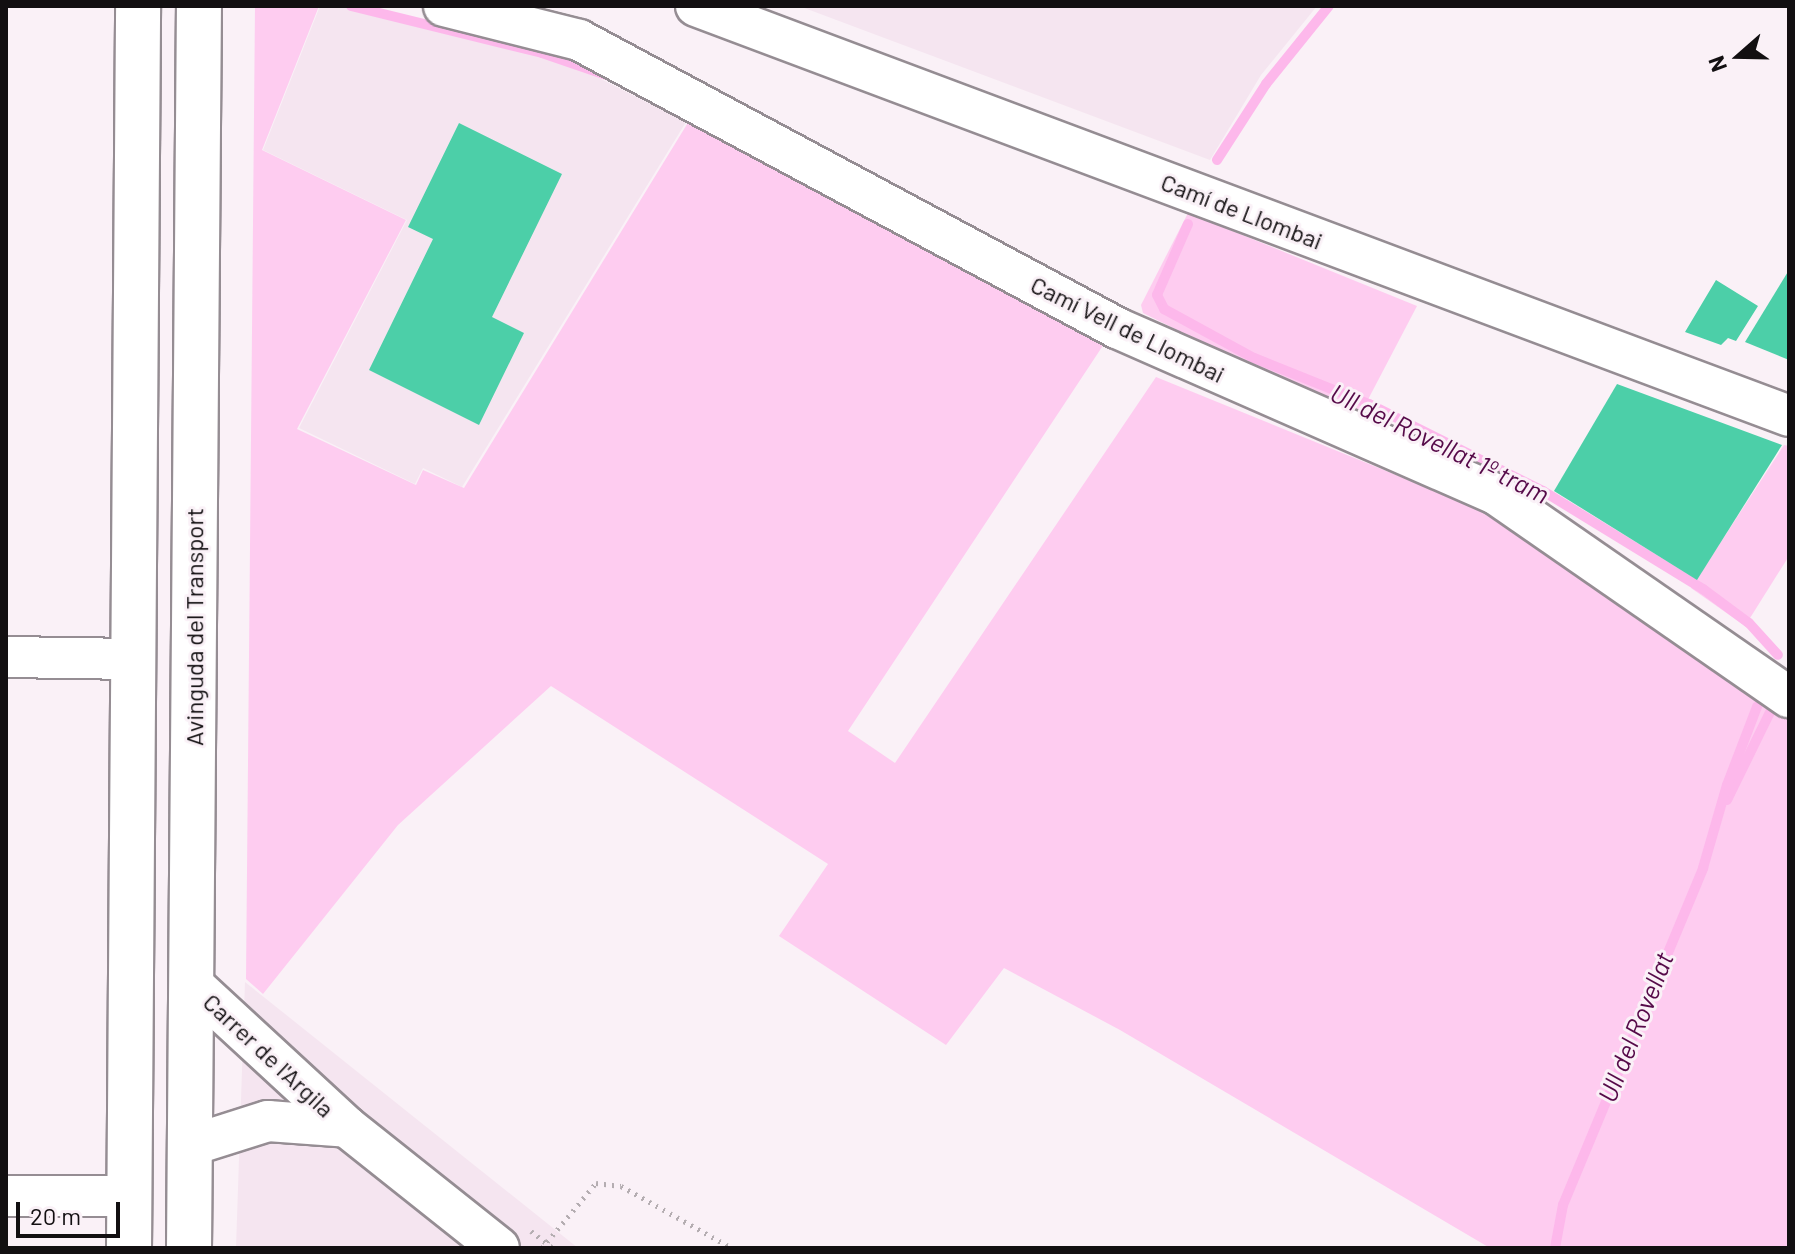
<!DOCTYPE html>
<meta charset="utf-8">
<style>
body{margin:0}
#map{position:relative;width:1795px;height:1254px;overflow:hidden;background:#faf1f7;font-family:Barlow,sans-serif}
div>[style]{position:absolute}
.built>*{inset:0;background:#f5e5f0}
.green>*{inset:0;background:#feccf0}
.stream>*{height:10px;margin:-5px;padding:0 5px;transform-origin:5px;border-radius:5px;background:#fdb8eb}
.building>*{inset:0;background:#4ccfa8}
.path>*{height:5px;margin-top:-2.5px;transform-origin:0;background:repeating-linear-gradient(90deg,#b4adb1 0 2px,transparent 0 8px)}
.roads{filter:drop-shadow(2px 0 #958d93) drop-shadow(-2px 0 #958d93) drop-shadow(0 2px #958d93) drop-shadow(0 -2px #958d93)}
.minor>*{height:40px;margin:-20px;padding:0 20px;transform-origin:20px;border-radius:20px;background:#fff}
.secondary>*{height:44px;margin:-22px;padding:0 22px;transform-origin:22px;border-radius:22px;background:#fff}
span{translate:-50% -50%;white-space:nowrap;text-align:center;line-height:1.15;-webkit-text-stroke:6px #faf1f7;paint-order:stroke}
.street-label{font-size:24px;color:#120f11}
.water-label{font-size:26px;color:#560a49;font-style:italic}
.frame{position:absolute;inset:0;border:8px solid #120f11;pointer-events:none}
.north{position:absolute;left:1699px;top:16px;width:80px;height:80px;-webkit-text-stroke:6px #faf1f7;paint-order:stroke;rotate:250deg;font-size:22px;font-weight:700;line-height:32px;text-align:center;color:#120f11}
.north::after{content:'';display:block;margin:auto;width:28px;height:36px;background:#120f11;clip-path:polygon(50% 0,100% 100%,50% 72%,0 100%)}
.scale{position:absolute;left:16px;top:1202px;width:104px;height:36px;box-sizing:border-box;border:4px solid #120f11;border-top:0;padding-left:10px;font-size:24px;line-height:28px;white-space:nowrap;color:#120f11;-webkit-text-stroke:6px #faf1f7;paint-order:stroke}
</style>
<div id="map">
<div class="built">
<i style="clip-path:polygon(320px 6px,340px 6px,542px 56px,579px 68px,686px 122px,462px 487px,423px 468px,415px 484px,299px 428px,407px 220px,263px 150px)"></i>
<i style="clip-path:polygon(799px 6px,1317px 6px,1261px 75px,1210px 160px)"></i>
<i style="clip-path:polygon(245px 982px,578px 1248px,236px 1248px)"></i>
</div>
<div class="green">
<i style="clip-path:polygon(255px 6px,319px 6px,262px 150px,406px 220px,297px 429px,416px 485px,423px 470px,464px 488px,689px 121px,1104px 344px,848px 731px,895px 763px,1156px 377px,1472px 506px,1601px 587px,1789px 718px,1789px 1248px,1490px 1248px,1120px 1030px,1004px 968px,946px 1045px,779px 936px,828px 864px,551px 686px,398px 825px,263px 994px,246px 979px)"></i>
<i style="clip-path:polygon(1188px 213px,1417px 306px,1362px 411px,1262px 372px,1143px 313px,1141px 305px)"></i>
<i style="clip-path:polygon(1784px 445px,1789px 446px,1789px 556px,1745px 626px,1691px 588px)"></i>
</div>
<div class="stream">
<i style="left:351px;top:6px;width:197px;rotate:13.8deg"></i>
<i style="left:542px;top:53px;width:68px;rotate:19deg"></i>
<i style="left:1217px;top:160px;width:90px;rotate:-57.2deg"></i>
<i style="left:1266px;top:84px;width:100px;rotate:-51.1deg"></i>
<i style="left:1188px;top:224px;width:77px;rotate:113.6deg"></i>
<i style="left:1157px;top:295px;width:16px;rotate:63deg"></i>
<i style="left:1164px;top:309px;width:102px;rotate:28.6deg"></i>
<i style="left:1254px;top:358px;width:124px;rotate:21.8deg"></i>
<i style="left:1369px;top:404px;width:195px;rotate:26.6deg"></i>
<i style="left:1543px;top:491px;width:188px;rotate:31.5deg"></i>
<i style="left:1703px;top:589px;width:57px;rotate:36.5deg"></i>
<i style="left:1749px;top:623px;width:43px;rotate:47.8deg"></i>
<i style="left:1727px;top:800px;width:102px;rotate:-63.9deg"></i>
<i style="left:1555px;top:1248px;width:44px;rotate:-79.5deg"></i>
<i style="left:1563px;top:1205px;width:365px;rotate:-67.4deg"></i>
<i style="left:1703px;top:868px;width:86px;rotate:-73.9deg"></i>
<i style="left:1727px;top:785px;width:84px;rotate:-69deg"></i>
</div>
<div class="building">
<i style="clip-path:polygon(459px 123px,562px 174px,492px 317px,524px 333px,479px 425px,369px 370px,433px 239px,408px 227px)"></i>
<i style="clip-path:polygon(1789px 270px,1789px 360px,1745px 342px)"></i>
<i style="clip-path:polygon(1716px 280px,1758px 306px,1736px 341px,1728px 338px,1721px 345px,1685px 332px)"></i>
<i style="clip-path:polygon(1617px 384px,1782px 445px,1697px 580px,1554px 491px)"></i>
</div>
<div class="path">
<i style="left:531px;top:1231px;width:28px;rotate:38deg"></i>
<i style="left:542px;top:1248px;width:85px;rotate:-50.3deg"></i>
<i style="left:596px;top:1183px;width:25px;rotate:7deg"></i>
<i style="left:621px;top:1186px;width:127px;rotate:29.2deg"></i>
</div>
<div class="roads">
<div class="minor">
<i style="left:444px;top:6px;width:139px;rotate:14.1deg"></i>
<i style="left:579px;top:40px;width:610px;rotate:28.16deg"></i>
<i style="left:1117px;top:328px;width:415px;rotate:23.7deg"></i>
<i style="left:1497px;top:495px;width:355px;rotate:34.7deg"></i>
<i style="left:696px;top:6px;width:1167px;rotate:20.56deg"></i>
<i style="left:6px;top:657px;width:127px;rotate:0.9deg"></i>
<i style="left:191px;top:983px;width:212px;rotate:42.7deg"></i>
<i style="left:347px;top:1127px;width:194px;rotate:38.5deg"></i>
<i style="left:189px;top:1146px;width:83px;rotate:-17.6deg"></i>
<i style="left:268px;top:1121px;width:79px;rotate:4.3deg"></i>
<i style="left:6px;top:1196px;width:124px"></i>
</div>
<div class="secondary">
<i style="left:129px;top:1248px;width:1242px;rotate:-89.58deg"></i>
<i style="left:189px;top:1248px;width:1242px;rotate:-89.54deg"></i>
</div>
</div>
<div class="street-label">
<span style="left:1242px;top:211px;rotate:21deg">Camí de Llombai</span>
<span style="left:1128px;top:329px;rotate:26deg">Camí Vell de Llombai</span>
<span style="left:194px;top:627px;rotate:-90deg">Avinguda del Transport</span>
<span style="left:269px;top:1055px;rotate:43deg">Carrer de l'Argila</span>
</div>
<div class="water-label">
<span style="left:1440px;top:443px;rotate:26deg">Ull del Rovellat 1º tram</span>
<span style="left:1635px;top:1027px;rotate:-68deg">Ull del Rovellat</span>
</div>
<div class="frame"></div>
<div class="north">N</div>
<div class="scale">20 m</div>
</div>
